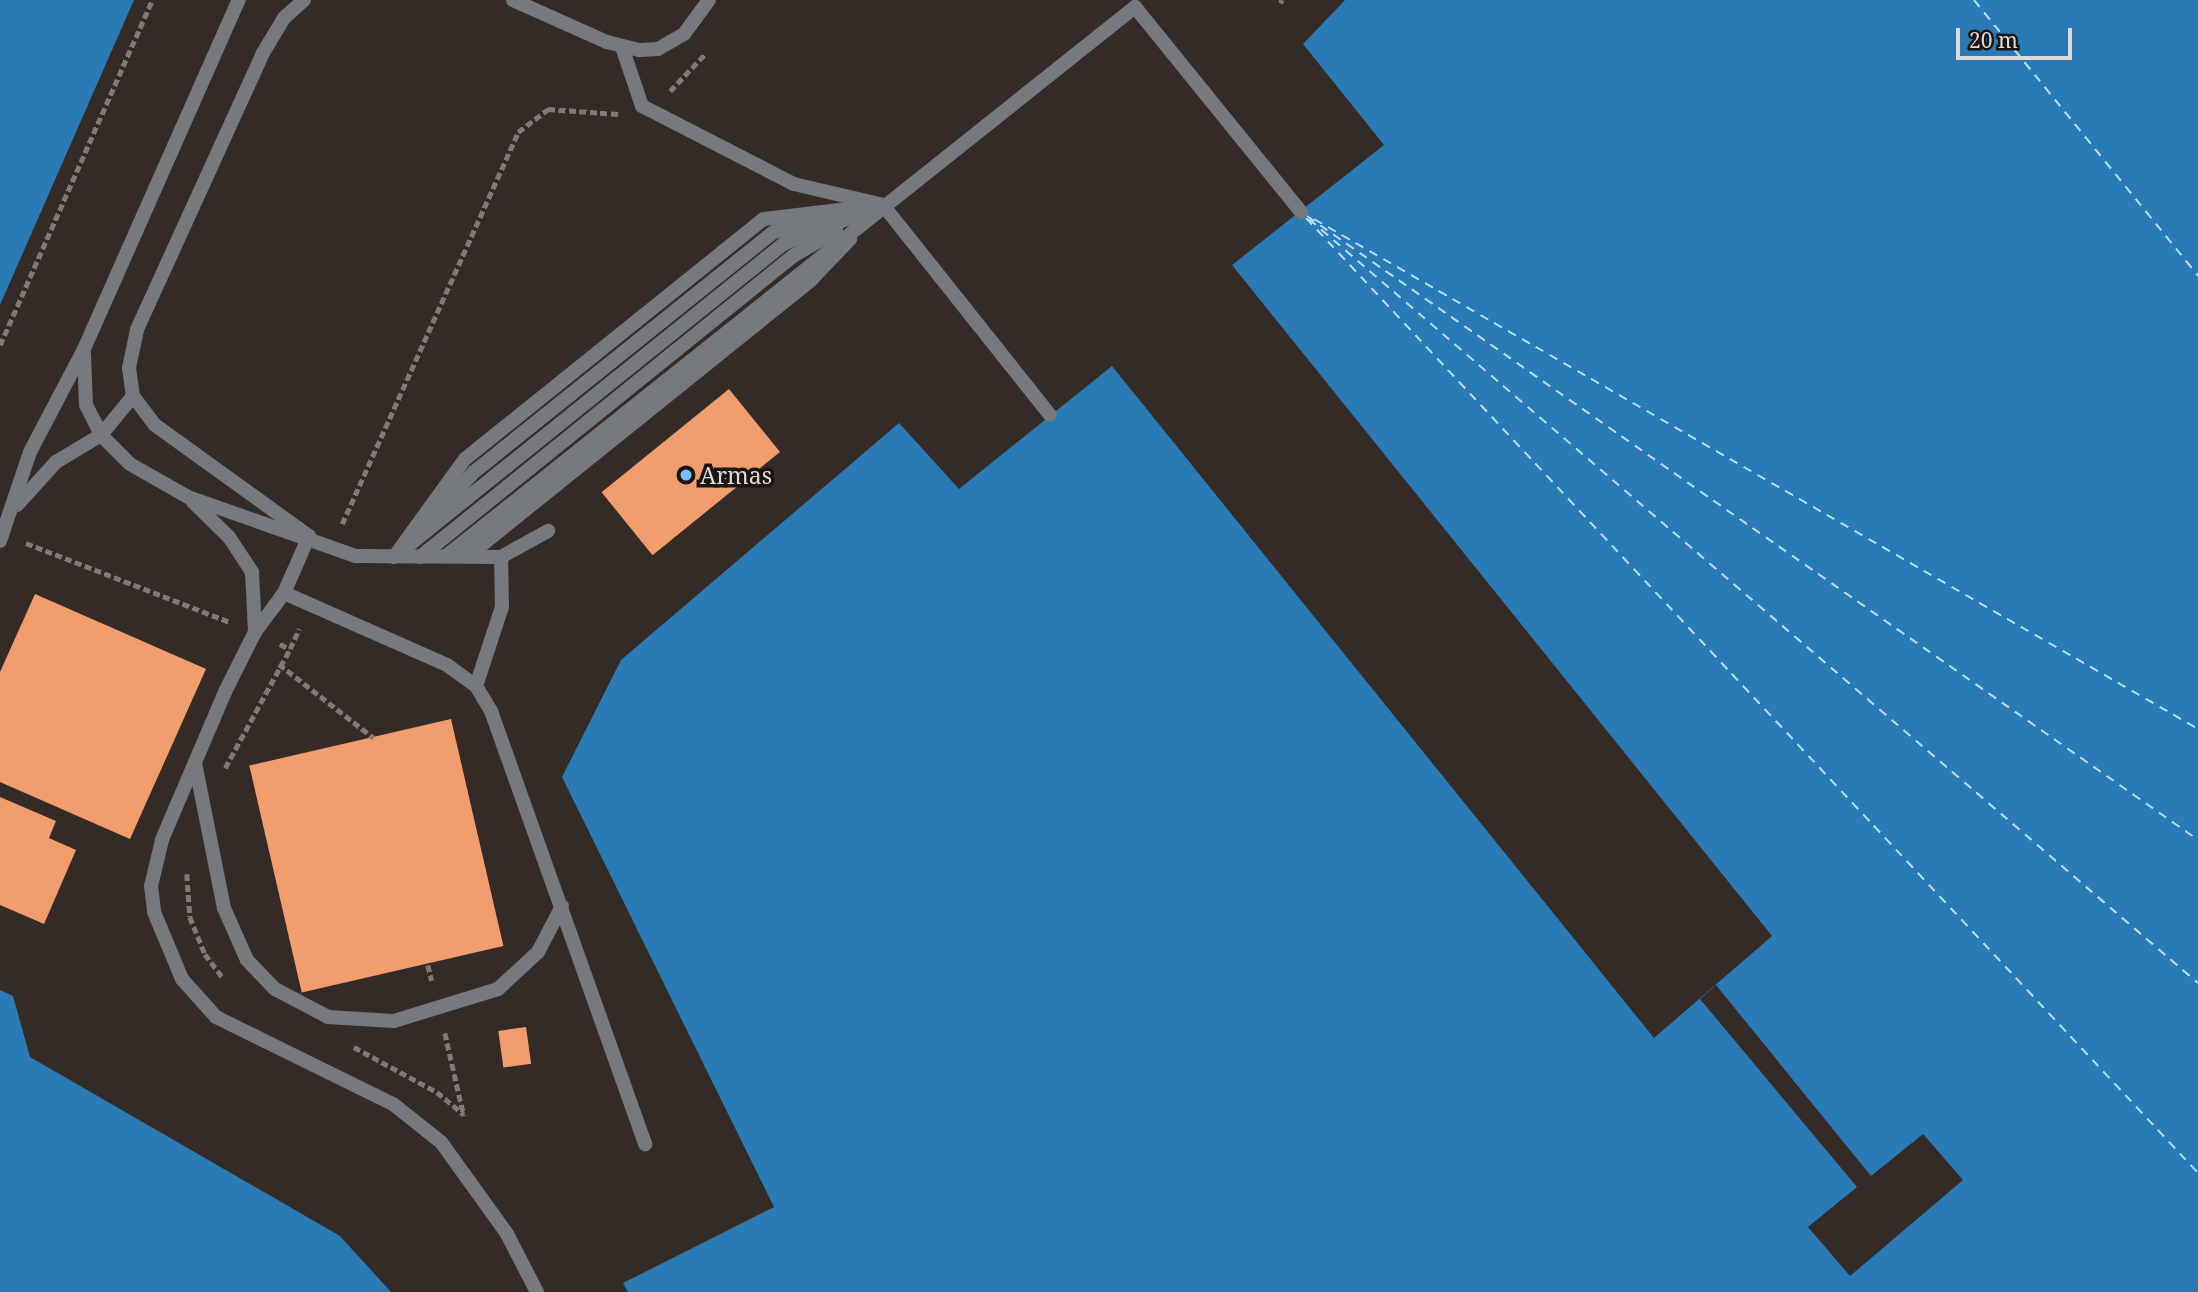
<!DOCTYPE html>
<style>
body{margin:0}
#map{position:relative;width:2198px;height:1292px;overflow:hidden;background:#342b27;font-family:"Noto Serif",serif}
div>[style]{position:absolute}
.water>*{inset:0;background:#2a7ab6}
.pier>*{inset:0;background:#342b27}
.ferry>*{height:2px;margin-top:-1px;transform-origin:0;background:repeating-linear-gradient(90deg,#b9deff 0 9px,transparent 0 16px)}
.building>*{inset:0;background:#f29d6d;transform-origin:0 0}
.path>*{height:4.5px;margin-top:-2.25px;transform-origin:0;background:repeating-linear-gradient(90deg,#817a77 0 7px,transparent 0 10.5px)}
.service>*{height:14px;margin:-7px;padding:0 7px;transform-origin:7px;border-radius:7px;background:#76797d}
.dots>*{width:19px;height:19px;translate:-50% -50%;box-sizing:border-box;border:4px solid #191513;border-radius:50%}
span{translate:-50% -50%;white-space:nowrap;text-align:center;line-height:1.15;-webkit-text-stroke:7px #191513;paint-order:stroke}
.poi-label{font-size:23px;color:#dfdad7}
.left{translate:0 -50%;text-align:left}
.scale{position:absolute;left:1956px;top:28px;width:116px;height:32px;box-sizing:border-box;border:4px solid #dfdad7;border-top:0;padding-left:9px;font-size:21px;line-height:24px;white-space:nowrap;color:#dfdad7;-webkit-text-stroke:5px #191513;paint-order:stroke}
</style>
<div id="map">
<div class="water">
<i style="clip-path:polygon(0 0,134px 0,0 305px)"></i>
<i style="clip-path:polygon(1345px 0,2198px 0,2198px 1292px,628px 1292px,623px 1283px,774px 1207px,562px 777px,621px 660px,899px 423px,959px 489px,1112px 366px,1654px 1038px,1772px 936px,1232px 265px,1384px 145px,1303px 44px)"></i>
<i style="clip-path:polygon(0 990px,13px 996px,30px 1057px,340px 1236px,391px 1292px,0 1292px)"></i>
</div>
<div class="pier">
<i style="clip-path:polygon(1716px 985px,1871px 1176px,1923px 1134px,1963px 1180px,1850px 1276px,1808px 1227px,1857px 1187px,1700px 999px)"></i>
</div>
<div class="ferry">
<i style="left:1974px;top:0;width:355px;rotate:50.9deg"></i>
<i style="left:1307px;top:216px;width:1088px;rotate:35deg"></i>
<i style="left:1306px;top:218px;width:1307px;rotate:46.95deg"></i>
<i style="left:1309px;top:219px;width:1172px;rotate:40.68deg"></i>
<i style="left:1314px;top:219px;width:1021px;rotate:29.98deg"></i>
</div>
<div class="building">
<i style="left:729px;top:389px;width:81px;height:164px;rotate:51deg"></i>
<i style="clip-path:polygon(35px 594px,206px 669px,130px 839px,0 782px,0 672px)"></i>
<i style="left:451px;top:719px;width:233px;height:207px;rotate:77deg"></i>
<i style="clip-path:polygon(0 797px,56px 821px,49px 838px,76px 850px,44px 924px,0 905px)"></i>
<i style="left:526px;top:1027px;width:37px;height:28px;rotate:82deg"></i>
</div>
<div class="path">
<i style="left:1280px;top:3px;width:4px;rotate:-56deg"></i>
<i style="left:670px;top:91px;width:51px;rotate:-46.6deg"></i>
<i style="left:0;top:345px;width:377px;rotate:-66.2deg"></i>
<i style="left:342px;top:524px;width:430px;rotate:-65.8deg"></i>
<i style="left:518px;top:132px;width:38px;rotate:-37deg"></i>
<i style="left:548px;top:109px;width:70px;rotate:4.1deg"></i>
<i style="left:26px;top:543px;width:219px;rotate:21.2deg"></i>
<i style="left:280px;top:644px;width:11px;rotate:27deg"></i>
<i style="left:290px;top:649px;width:22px;rotate:-66deg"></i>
<i style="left:279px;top:664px;width:120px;rotate:37.9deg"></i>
<i style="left:225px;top:768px;width:136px;rotate:-61.4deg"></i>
<i style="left:187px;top:874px;width:43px;rotate:86deg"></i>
<i style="left:190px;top:917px;width:40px;rotate:68deg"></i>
<i style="left:205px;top:954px;width:30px;rotate:53deg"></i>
<i style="left:428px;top:965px;width:16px;rotate:76deg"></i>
<i style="left:445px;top:1033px;width:85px;rotate:77.1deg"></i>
<i style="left:354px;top:1047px;width:94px;rotate:28.5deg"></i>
<i style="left:437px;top:1092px;width:35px;rotate:40deg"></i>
</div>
<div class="service">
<i style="left:304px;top:0;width:27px;rotate:138deg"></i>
<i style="left:284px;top:18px;width:41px;rotate:121deg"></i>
<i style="left:263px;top:53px;width:304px;rotate:114.5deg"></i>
<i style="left:137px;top:330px;width:39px;rotate:102deg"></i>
<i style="left:129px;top:368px;width:28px;rotate:82deg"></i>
<i style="left:133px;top:396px;width:36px;rotate:53deg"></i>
<i style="left:155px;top:425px;width:190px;rotate:35.8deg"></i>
<i style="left:513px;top:0;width:103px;rotate:24.1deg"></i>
<i style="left:607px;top:42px;width:34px;rotate:14deg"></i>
<i style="left:640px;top:50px;width:18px;rotate:-3deg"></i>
<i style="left:658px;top:49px;width:30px;rotate:-30deg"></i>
<i style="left:684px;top:34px;width:42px;rotate:-53.7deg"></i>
<i style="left:622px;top:47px;width:62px;rotate:71.3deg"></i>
<i style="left:642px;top:106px;width:171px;rotate:27.2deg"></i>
<i style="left:794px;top:184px;width:91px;rotate:13.3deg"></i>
<i style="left:883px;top:205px;width:268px;rotate:51.5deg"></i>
<i style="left:84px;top:354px;width:51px;rotate:87.8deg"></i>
<i style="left:86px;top:405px;width:34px;rotate:63deg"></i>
<i style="left:101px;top:435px;width:41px;rotate:45deg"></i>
<i style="left:130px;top:464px;width:67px;rotate:29.6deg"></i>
<i style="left:188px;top:497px;width:178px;rotate:19.4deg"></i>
<i style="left:356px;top:556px;width:145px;rotate:0.4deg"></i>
<i style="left:501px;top:557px;width:54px;rotate:-29deg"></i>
<i style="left:193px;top:502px;width:50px;rotate:44.2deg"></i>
<i style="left:229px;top:537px;width:42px;rotate:56.7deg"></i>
<i style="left:252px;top:572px;width:60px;rotate:87.1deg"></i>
<i style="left:17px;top:505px;width:58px;rotate:-47.8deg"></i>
<i style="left:56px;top:462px;width:52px;rotate:-31deg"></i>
<i style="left:101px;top:435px;width:50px;rotate:-50.6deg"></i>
<i style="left:434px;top:515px;width:59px;rotate:-47.1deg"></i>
<i style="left:474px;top:472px;width:384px;rotate:-38.7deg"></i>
<i style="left:774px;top:232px;width:51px;rotate:-13.5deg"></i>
<i style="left:309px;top:536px;width:62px;rotate:113.7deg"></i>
<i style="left:284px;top:593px;width:49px;rotate:126.6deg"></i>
<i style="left:255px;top:632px;width:67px;rotate:116.6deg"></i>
<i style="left:225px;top:692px;width:161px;rotate:113.1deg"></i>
<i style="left:162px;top:840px;width:47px;rotate:103.4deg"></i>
<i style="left:151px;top:886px;width:26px;rotate:83deg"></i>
<i style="left:154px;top:912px;width:73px;rotate:67.3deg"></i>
<i style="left:182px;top:979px;width:51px;rotate:48.2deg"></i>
<i style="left:216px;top:1017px;width:197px;rotate:26.2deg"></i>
<i style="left:393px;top:1104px;width:61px;rotate:38.4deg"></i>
<i style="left:441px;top:1142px;width:113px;rotate:54.3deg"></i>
<i style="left:507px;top:1234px;width:65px;rotate:62.7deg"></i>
<i style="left:0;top:541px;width:94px;rotate:-71.4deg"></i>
<i style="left:30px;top:452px;width:116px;rotate:-62.3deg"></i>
<i style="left:84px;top:349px;width:382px;rotate:-66.1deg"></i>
<i style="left:409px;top:545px;width:480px;rotate:-38.8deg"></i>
<i style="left:783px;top:244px;width:88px;rotate:-21.3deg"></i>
<i style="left:446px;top:556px;width:881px;rotate:-38.55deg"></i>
<i style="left:1135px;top:7px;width:264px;rotate:51deg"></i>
<i style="left:468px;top:556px;width:440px;rotate:-38.8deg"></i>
<i style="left:811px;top:280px;width:57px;rotate:-46.4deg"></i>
<i style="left:394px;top:557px;width:121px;rotate:-54.1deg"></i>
<i style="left:465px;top:459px;width:383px;rotate:-38.8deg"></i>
<i style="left:764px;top:219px;width:118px;rotate:-6.8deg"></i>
<i style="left:420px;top:557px;width:479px;rotate:-38.9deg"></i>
<i style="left:793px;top:256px;width:50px;rotate:-30.2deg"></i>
<i style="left:284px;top:593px;width:178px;rotate:23.8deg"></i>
<i style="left:447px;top:665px;width:36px;rotate:36deg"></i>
<i style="left:476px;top:686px;width:29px;rotate:59deg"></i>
<i style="left:491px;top:711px;width:460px;rotate:70.4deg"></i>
<i style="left:476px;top:686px;width:83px;rotate:-71.8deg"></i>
<i style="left:502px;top:607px;width:50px;rotate:-91.1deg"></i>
<i style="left:195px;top:763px;width:148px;rotate:78.7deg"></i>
<i style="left:224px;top:908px;width:57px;rotate:66.1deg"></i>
<i style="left:247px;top:960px;width:40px;rotate:46deg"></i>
<i style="left:275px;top:989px;width:60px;rotate:27.8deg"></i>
<i style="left:328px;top:1017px;width:66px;rotate:3.5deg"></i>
<i style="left:394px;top:1021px;width:109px;rotate:-17.1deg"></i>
<i style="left:498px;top:989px;width:54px;rotate:-42.8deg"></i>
<i style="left:538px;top:952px;width:52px;rotate:-62.4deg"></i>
</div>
<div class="dots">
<i style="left:686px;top:475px;background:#7abff8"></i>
</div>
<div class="poi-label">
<span class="left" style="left:700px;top:475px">Armas</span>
</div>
<div class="scale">20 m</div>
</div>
